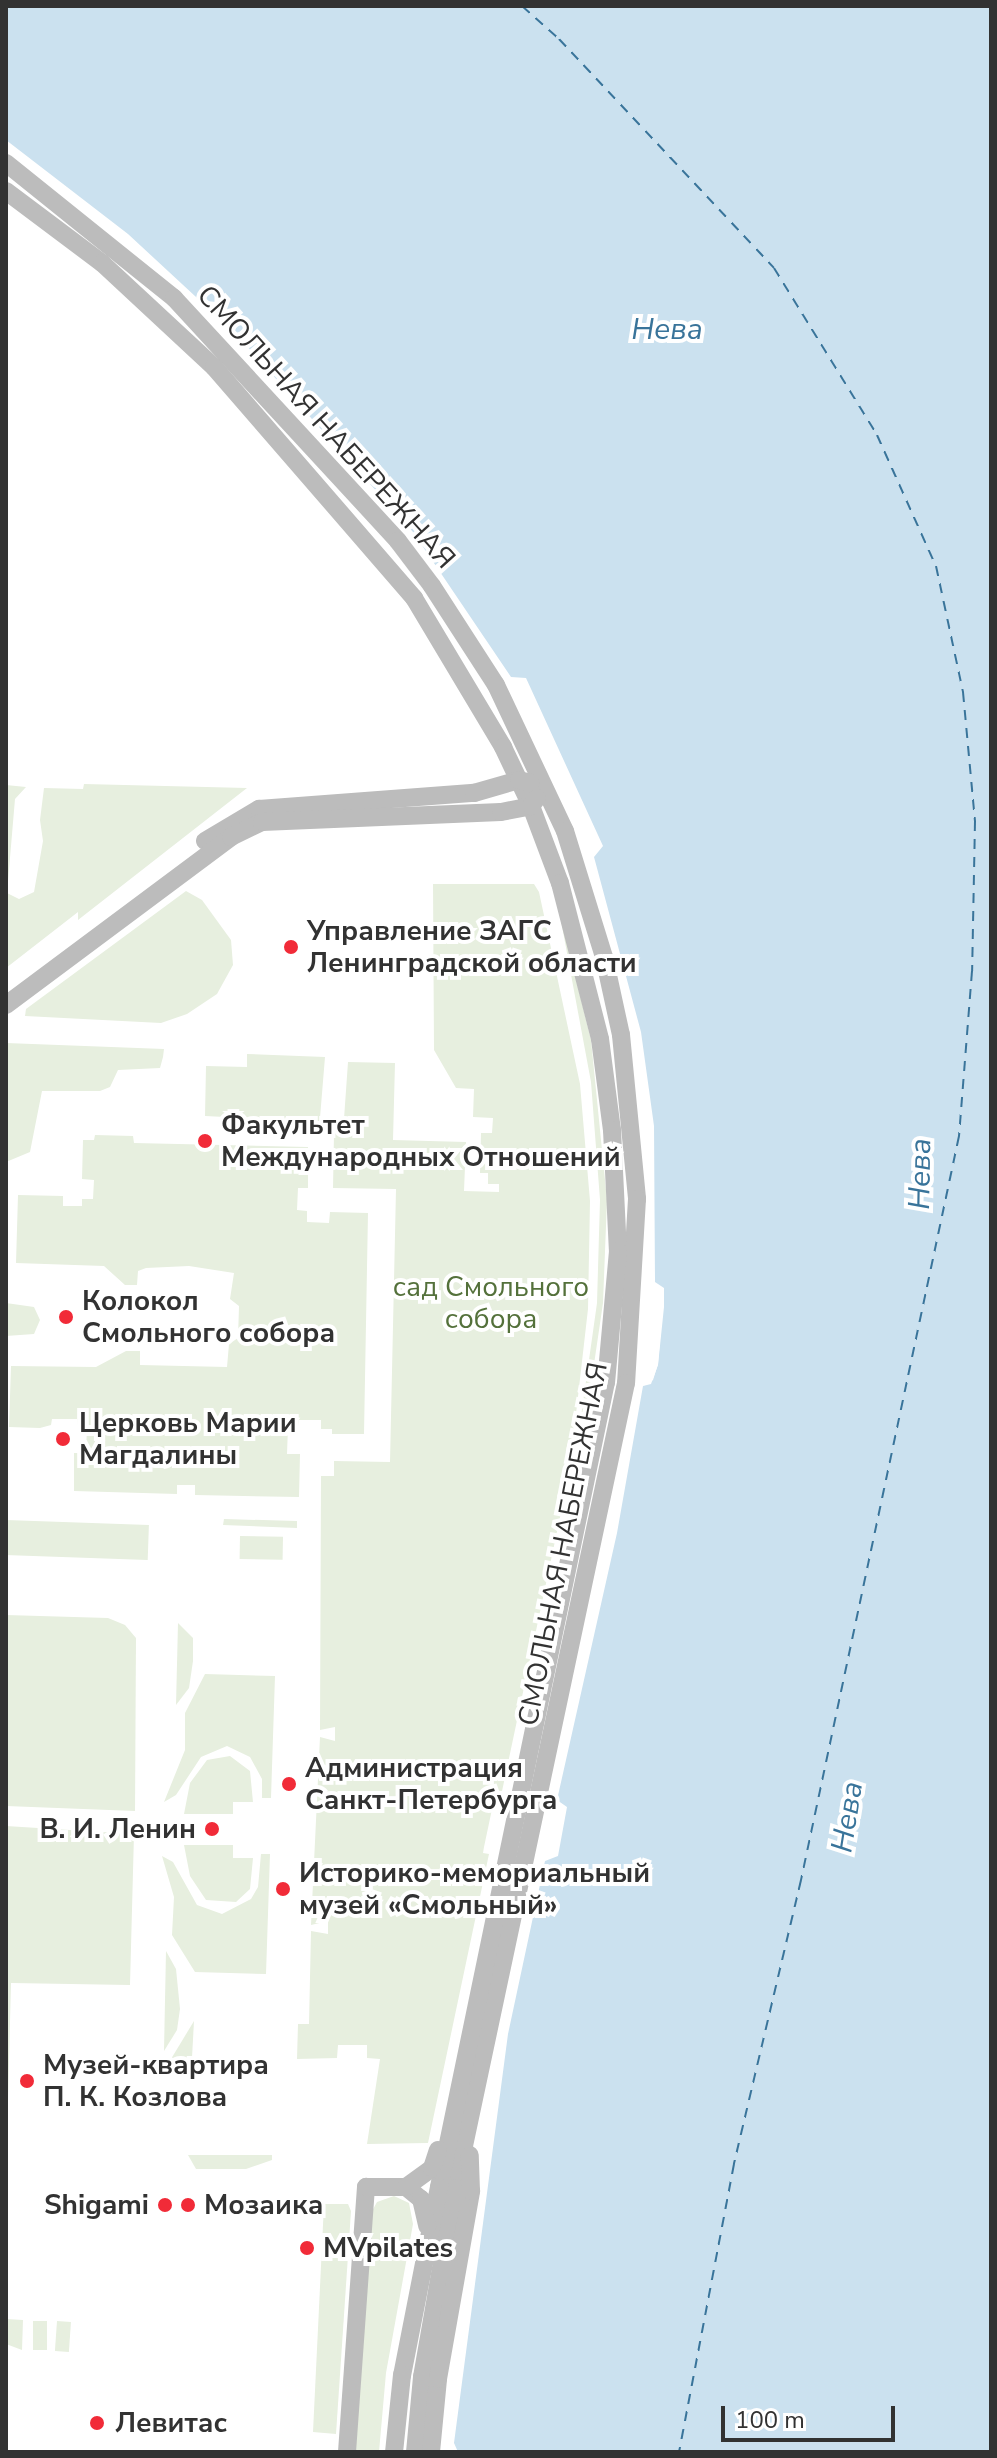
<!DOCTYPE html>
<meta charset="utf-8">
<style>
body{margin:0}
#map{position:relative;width:997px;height:2458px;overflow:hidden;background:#fff;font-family:"Nunito Sans",sans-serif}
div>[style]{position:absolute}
.green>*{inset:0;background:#e7efdf;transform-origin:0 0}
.water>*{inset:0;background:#cbe1ef}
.pier>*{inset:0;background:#fff}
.ferry>*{height:2px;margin-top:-1px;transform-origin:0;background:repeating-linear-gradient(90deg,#39749a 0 10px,transparent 0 18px)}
.secondary>*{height:18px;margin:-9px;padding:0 9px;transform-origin:9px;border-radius:9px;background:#bcbcbc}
.dots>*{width:22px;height:22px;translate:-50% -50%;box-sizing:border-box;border:4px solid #fff;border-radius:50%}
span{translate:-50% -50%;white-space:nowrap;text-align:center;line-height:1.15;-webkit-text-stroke:8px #fff;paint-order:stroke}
.street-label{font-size:28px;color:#323232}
.poi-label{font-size:28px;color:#323232;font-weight:700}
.left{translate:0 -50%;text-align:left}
.right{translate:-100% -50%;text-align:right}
.park-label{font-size:28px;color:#54713b}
.water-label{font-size:30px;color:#39749a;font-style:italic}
.frame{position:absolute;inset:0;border:8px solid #323232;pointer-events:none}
.scale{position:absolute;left:721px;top:2406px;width:174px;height:36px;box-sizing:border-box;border:4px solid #323232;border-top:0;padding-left:10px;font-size:24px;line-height:28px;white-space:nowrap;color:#323232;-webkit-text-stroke:6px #fff;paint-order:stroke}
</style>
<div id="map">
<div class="green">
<i style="clip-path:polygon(84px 784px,247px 788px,78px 920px,78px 912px,6px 968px,6px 785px,26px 787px,15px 799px,7px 893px,19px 899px,34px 892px,43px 841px,40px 820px,44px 788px,83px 789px)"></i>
<i style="clip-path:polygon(433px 884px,534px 884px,539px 892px,580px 1084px,590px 1201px,588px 1309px,569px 1475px,501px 1796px,495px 1795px,484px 1847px,483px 1853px,489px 1854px,428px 2143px,367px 2144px,380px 2059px,367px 2058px,367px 2045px,338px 2045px,337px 2058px,297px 2059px,298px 2024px,309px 2024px,311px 1931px,328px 1934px,328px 1921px,311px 1925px,320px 1737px,335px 1741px,335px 1727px,320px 1730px,321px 1476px,334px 1476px,334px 1461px,390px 1462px,396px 1189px,333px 1188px,334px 1133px,343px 1133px,348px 1062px,395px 1063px,393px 1140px,466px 1142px,464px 1191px,499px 1192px,499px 1184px,488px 1184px,488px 1173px,480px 1173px,481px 1133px,492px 1133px,493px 1118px,473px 1117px,474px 1089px,456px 1088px,434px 1050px)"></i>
<i style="clip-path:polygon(186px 891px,202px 900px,231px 940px,233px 965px,217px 994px,187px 1014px,161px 1023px,25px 1016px,26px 1009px)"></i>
<i style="clip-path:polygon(559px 910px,591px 1040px,607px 1200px,603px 1303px,582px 1446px,577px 1445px,597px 1303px,600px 1200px,591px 1082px)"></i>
<i style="clip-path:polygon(6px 1043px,164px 1049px,163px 1057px,160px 1068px,118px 1070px,110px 1087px,100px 1091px,42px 1091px,30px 1152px,6px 1162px)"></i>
<i style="clip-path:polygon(247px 1054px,325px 1057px,319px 1130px,225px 1127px,225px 1117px,205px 1116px,206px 1066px,247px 1067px)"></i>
<i style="clip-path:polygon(95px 1135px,133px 1136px,134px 1143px,308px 1147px,308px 1188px,298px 1188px,297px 1210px,307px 1211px,307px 1222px,329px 1223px,330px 1212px,368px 1213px,364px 1434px,332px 1434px,332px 1429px,321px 1429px,321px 1420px,299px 1420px,298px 1427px,288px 1427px,287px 1454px,300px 1454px,299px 1497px,195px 1495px,195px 1485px,177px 1485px,177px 1494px,74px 1491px,74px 1453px,86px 1453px,87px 1427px,78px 1427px,77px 1419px,52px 1419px,51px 1425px,40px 1428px,9px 1427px,11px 1366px,96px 1367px,126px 1351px,140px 1351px,140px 1365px,227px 1367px,229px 1344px,238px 1338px,239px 1306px,230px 1299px,234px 1273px,189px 1266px,146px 1268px,138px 1271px,137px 1285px,125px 1285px,104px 1266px,16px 1263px,18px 1195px,63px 1196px,63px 1206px,82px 1206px,82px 1199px,93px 1199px,94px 1180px,82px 1179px,83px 1140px,94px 1140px)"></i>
<i style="clip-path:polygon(6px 1303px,34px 1307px,40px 1320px,34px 1334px,6px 1336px)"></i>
<i style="clip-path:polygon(224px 1519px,297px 1521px,297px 1528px,223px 1525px)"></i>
<i style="left:6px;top:1520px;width:143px;height:35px;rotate:2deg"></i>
<i style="left:240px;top:1536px;width:43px;height:23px;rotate:1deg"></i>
<i style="clip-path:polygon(6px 1615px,108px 1618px,125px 1625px,136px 1638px,135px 1811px,6px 1806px)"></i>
<i style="clip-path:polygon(178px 1623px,193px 1638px,193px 1661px,189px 1688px,176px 1705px)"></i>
<i style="clip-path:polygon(205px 1674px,275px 1676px,271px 1798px,262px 1798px,262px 1779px,250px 1757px,227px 1746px,201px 1757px,176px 1795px,164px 1802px,185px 1750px,185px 1713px)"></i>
<i style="clip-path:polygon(230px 1756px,250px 1771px,253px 1802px,233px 1802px,233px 1814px,184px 1814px,190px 1783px,207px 1760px)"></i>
<i style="clip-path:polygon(6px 1826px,134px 1834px,130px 1985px,11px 1983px,7px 2142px)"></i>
<i style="clip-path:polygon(184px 1845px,233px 1845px,233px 1858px,253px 1858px,250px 1889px,236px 1902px,206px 1900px,190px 1876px)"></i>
<i style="clip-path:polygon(261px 1854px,270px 1854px,266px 1974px,195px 1972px,172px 1935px,174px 1897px,162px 1856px,173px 1862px,197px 1905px,222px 1914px,251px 1899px,258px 1887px)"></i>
<i style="clip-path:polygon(166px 1951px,176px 1969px,180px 2009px,177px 2030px,164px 2051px)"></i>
<i style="clip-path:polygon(194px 2021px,191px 2076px,185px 2076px,171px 2059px)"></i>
<i style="clip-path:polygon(188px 2155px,272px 2155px,272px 2160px,246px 2169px,196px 2169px)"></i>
<i style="clip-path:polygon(394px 2196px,409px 2203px,413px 2224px,386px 2373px,379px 2452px,354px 2452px,371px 2213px,377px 2202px)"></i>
<i style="clip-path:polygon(324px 2204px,348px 2204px,351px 2211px,336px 2434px,313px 2432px)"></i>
<i style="clip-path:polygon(6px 2319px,23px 2320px,22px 2350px,6px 2344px)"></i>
<i style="left:33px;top:2321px;width:14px;height:29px"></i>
<i style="left:57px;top:2321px;width:14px;height:30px;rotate:4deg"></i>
</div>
<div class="water">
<i style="clip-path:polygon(6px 6px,991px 6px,991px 2452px,458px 2452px,454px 2443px,508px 2034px,545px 1861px,558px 1856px,567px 1807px,557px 1800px,617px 1533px,643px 1386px,653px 1380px,658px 1364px,664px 1291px,655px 1282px,654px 1126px,641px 1032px,594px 857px,603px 846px,526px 678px,511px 677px,413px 532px,236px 334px,128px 234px,6px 140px)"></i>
</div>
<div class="pier">
<i style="clip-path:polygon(655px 1282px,664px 1288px,664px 1307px,658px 1365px,651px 1384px,643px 1386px,654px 1361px,660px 1310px,660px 1289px)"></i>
</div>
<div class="ferry">
<i style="left:522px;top:6px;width:50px;rotate:41.7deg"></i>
<i style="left:559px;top:39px;width:314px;rotate:46.8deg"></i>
<i style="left:774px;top:268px;width:196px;rotate:58.3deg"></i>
<i style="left:877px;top:435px;width:144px;rotate:65.8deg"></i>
<i style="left:936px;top:566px;width:129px;rotate:77.9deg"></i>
<i style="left:963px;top:692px;width:130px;rotate:84.7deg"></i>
<i style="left:975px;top:821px;width:150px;rotate:91.1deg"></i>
<i style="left:972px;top:971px;width:166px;rotate:94.5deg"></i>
<i style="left:959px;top:1136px;width:761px;rotate:101.99deg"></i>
<i style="left:801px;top:1880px;width:292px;rotate:103.3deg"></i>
<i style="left:734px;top:2164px;width:293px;rotate:100.8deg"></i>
</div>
<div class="secondary">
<i style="left:6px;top:163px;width:216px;rotate:38.8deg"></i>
<i style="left:174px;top:298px;width:330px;rotate:47.3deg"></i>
<i style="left:398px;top:541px;width:56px;rotate:52.9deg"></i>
<i style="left:432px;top:586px;width:118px;rotate:57.1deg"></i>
<i style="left:496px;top:685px;width:161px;rotate:64.7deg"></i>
<i style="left:565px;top:831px;width:132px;rotate:72.8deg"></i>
<i style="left:604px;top:957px;width:80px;rotate:77.7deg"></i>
<i style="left:621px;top:1035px;width:165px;rotate:84.4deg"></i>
<i style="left:637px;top:1199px;width:184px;rotate:93.4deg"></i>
<i style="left:626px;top:1383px;width:823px;rotate:101.99deg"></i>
<i style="left:455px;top:2188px;width:192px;rotate:99.9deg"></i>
<i style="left:422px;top:2377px;width:75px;rotate:95.3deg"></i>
<i style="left:6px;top:191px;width:120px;rotate:36.9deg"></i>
<i style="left:102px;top:263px;width:153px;rotate:42.9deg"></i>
<i style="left:214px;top:367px;width:306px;rotate:49.1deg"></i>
<i style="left:414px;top:598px;width:174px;rotate:59.1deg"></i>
<i style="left:503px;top:747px;width:65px;rotate:64.6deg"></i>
<i style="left:531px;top:806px;width:82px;rotate:69.4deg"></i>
<i style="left:560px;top:883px;width:161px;rotate:75.6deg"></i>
<i style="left:600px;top:1039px;width:92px;rotate:82.5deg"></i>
<i style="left:612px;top:1130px;width:121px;rotate:87.2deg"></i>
<i style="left:618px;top:1251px;width:132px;rotate:95.2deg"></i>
<i style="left:606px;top:1382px;width:822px;rotate:101.72deg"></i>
<i style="left:439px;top:2187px;width:192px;rotate:101.1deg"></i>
<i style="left:402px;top:2375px;width:77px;rotate:95.9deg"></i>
<i style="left:205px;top:841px;width:63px;rotate:-30.7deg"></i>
<i style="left:259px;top:809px;width:216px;rotate:-4.3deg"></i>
<i style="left:474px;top:793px;width:47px;rotate:-16.1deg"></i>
<i style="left:519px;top:780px;width:12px;rotate:14deg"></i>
<i style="left:6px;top:1005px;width:281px;rotate:-36.7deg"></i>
<i style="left:231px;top:837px;width:34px;rotate:-26deg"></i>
<i style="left:262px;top:822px;width:239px;rotate:-2.4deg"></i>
<i style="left:501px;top:812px;width:31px;rotate:-11deg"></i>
<i style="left:531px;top:806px;width:10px;rotate:-53deg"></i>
<i style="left:406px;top:2187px;width:19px;rotate:39deg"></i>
<i style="left:421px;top:2199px;width:28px;rotate:77deg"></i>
<i style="left:347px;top:2452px;width:266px;rotate:-85.9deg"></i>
<i style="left:366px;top:2187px;width:40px"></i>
<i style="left:406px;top:2187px;width:32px;rotate:-36deg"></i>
<i style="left:432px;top:2168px;width:19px;rotate:-72deg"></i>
<i style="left:431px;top:2452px;width:73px;rotate:-84.5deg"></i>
<i style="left:438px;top:2379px;width:191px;rotate:-80deg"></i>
<i style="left:471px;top:2191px;width:36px;rotate:-92deg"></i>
</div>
<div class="dots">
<i style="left:291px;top:947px;background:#f12b38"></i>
<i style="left:205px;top:1141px;background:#f12b38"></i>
<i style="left:66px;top:1317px;background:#f12b38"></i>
<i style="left:63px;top:1439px;background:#f12b38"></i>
<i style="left:289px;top:1784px;background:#f12b38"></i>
<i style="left:212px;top:1829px;background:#f12b38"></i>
<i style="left:283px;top:1889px;background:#f12b38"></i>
<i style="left:27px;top:2081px;background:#f12b38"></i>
<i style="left:165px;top:2205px;background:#f12b38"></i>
<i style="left:188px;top:2205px;background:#f12b38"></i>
<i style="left:307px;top:2248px;background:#f12b38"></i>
<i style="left:97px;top:2423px;background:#f12b38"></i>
</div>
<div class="street-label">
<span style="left:326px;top:427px;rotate:48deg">СМОЛЬНАЯ НАБЕРЕЖНАЯ</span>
<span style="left:563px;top:1544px;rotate:-79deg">СМОЛЬНАЯ НАБЕРЕЖНАЯ</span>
</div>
<div class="poi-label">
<span class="left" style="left:307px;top:947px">Управление ЗАГС<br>Ленинградской области</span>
<span class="left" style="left:221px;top:1141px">Факультет<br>Международных Отношений</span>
<span class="left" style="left:82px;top:1317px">Колокол<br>Смольного собора</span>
<span class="left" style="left:79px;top:1439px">Церковь Марии<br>Магдалины</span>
<span class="left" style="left:305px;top:1784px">Администрация<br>Санкт-Петербурга</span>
<span class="right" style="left:196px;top:1829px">В. И. Ленин</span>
<span class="left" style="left:299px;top:1889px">Историко-мемориальный<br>музей «Смольный»</span>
<span class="left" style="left:43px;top:2081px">Музей-квартира<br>П. К. Козлова</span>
<span class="right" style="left:149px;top:2205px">Shigami</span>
<span class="left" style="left:204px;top:2205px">Мозаика</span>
<span class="left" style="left:323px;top:2248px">MVpilates</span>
<span class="left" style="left:115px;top:2423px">Левитас</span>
</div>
<div class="park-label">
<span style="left:491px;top:1303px">сад Смольного<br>собора</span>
</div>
<div class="water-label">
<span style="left:667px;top:330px">Нева</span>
<span style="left:921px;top:1174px;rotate:-89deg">Нева</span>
<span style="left:848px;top:1817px;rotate:-81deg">Нева</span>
</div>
<div class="frame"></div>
<div class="scale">100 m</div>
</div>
